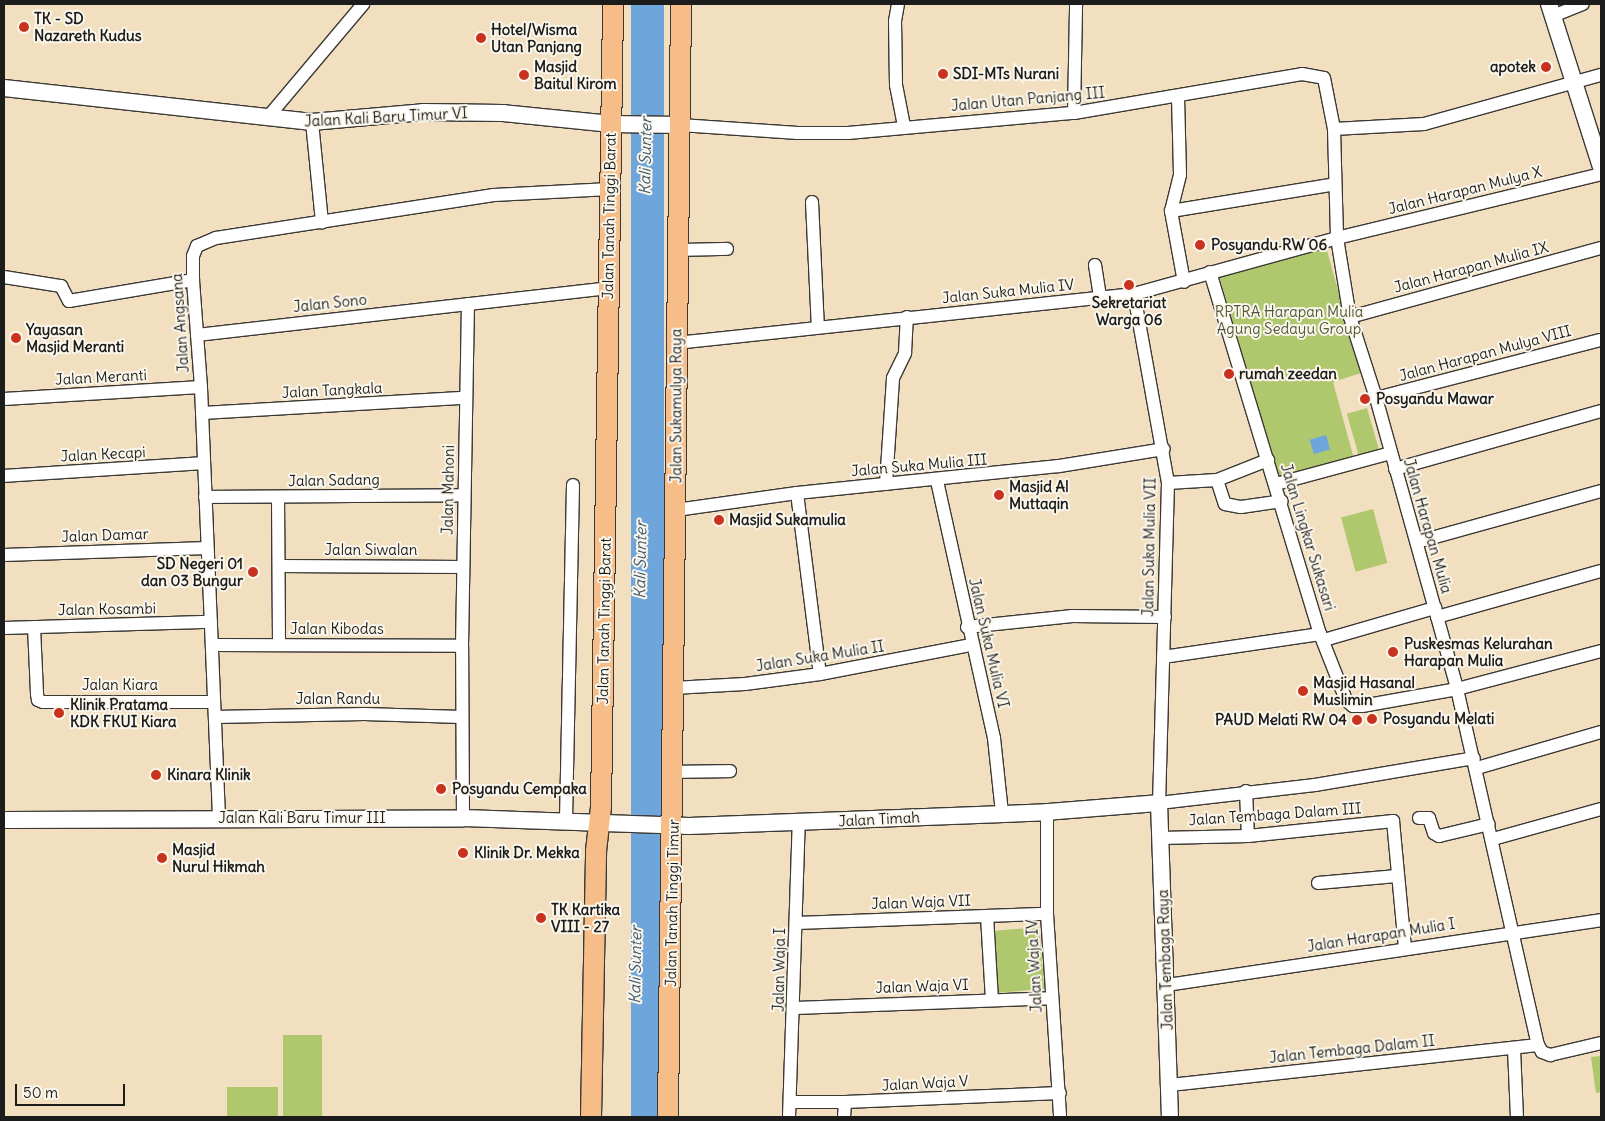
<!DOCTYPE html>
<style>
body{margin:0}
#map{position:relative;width:1605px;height:1121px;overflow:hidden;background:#f2dfc0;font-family:Delius,sans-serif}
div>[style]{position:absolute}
.green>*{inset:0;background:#afc76d;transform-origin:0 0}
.water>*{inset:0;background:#6ea6dc;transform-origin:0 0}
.roads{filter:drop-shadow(1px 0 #3c3935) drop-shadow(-1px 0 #3c3935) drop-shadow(0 1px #3c3935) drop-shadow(0 -1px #3c3935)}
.minor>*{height:12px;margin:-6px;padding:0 6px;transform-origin:6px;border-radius:6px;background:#fff}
.tertiary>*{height:16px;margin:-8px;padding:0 8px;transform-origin:8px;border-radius:8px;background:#fff}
.primary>*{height:20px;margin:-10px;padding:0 10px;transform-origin:10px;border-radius:10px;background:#f7bd88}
.dots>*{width:14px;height:14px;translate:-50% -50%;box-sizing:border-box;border:2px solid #fbf7ec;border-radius:50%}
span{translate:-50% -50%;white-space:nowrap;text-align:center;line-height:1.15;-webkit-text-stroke:4px #fbf7ec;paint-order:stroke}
.poi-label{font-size:15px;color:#1c1c1c;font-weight:700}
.left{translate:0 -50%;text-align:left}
.right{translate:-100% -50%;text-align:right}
.street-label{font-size:15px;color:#1c1c1c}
.park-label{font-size:15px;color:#4f5838}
.water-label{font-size:16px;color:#415a72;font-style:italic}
.frame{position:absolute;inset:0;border:5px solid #1c1c1c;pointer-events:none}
.scale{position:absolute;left:15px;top:1084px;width:110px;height:22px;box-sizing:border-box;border:2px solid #1c1c1c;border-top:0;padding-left:6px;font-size:15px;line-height:18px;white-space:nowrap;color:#1c1c1c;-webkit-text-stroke:4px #fbf7ec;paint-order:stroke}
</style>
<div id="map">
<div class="green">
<i style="clip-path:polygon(1326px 247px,1361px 373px,1333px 382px,1354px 459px,1278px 478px,1219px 275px)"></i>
<i style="left:1367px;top:408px;width:47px;height:21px;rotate:74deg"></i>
<i style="left:1373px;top:509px;width:56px;height:33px;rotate:75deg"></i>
<i style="left:1039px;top:927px;width:62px;height:46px;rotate:85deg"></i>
<i style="left:283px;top:1035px;width:39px;height:82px"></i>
<i style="clip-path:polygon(1601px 1056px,1601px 1092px,1596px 1093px,1591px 1057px)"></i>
<i style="left:227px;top:1087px;width:51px;height:30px"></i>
</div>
<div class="water">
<i style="left:631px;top:4px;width:33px;height:1113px"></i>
<i style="left:1326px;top:435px;width:15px;height:17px;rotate:74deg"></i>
</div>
<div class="roads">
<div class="minor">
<i style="left:898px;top:4px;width:17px;rotate:100deg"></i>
<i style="left:895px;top:21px;width:64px;rotate:89.1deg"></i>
<i style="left:896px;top:85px;width:42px;rotate:79deg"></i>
<i style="left:1553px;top:16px;width:32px;rotate:-22deg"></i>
<i style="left:1178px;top:97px;width:78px;rotate:88.5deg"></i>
<i style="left:1180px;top:175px;width:37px;rotate:104deg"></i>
<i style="left:1171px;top:211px;width:72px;rotate:79.6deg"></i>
<i style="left:1074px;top:113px;width:109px;rotate:-88.9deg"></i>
<i style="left:268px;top:117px;width:148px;rotate:-49.9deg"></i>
<i style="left:312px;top:122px;width:101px;rotate:84.3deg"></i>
<i style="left:680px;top:125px;width:118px;rotate:3.9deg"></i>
<i style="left:798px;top:133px;width:50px"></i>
<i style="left:848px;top:133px;width:227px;rotate:-5.1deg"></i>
<i style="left:1074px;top:113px;width:231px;rotate:-9.7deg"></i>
<i style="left:1302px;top:74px;width:22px;rotate:10deg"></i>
<i style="left:1324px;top:78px;width:52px;rotate:78.9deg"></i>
<i style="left:1334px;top:129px;width:109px;rotate:88.4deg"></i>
<i style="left:1337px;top:238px;width:80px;rotate:80.7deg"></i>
<i style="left:1350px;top:317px;width:85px;rotate:72.2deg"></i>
<i style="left:1376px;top:398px;width:302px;rotate:74.4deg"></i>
<i style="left:1457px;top:689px;width:365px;rotate:77.2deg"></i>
<i style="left:1538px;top:1045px;width:8px;rotate:60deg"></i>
<i style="left:1542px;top:1052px;width:9px;rotate:21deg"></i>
<i style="left:1550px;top:1055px;width:52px;rotate:-13.2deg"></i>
<i style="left:1334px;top:129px;width:90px;rotate:-3.2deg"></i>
<i style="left:1424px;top:124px;width:184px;rotate:-15.5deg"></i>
<i style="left:812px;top:202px;width:125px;rotate:87.3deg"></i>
<i style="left:1171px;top:211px;width:166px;rotate:-9.3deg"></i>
<i style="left:678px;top:250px;width:49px;rotate:-1.2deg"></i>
<i style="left:1095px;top:265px;width:33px;rotate:81deg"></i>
<i style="left:1210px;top:272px;width:378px;rotate:73.1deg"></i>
<i style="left:1320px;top:634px;width:71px;rotate:68.5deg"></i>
<i style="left:1346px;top:700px;width:9px;rotate:41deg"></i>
<i style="left:1353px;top:706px;width:9px"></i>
<i style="left:1362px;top:706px;width:97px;rotate:-10.1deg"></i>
<i style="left:1457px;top:689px;width:149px;rotate:-14.8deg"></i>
<i style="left:4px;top:277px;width:58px;rotate:9deg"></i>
<i style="left:61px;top:286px;width:17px;rotate:62deg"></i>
<i style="left:69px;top:301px;width:126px;rotate:-9.6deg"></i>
<i style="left:1134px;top:294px;width:192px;rotate:79.8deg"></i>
<i style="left:1168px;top:483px;width:320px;rotate:91.6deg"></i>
<i style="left:1159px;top:803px;width:157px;rotate:-6.6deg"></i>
<i style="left:1315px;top:785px;width:161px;rotate:-9.6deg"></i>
<i style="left:1350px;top:317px;width:260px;rotate:-15.4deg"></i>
<i style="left:197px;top:335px;width:414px;rotate:-6.5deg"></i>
<i style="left:676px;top:343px;width:461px;rotate:-6.1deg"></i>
<i style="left:1134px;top:294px;width:211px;rotate:-15.4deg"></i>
<i style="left:1337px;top:238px;width:272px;rotate:-13.6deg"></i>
<i style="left:1376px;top:398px;width:232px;rotate:-14.5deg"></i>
<i style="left:4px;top:399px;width:197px;rotate:-3.5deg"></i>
<i style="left:202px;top:413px;width:263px;rotate:-3.3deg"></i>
<i style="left:1395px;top:469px;width:214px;rotate:-15.7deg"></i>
<i style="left:4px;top:476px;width:199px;rotate:-3.7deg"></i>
<i style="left:1217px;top:480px;width:25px;rotate:72deg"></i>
<i style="left:1225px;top:504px;width:16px;rotate:11deg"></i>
<i style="left:1241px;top:507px;width:41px;rotate:-8.3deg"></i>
<i style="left:937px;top:481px;width:263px;rotate:77.5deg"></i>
<i style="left:994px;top:738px;width:75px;rotate:83.9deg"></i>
<i style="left:1168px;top:483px;width:49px;rotate:-3.5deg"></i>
<i style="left:1217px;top:480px;width:55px;rotate:-21.4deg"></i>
<i style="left:886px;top:484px;width:106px;rotate:-86.2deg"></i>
<i style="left:893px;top:378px;width:28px;rotate:-64deg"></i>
<i style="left:905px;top:353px;width:36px;rotate:-87deg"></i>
<i style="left:1276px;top:484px;width:119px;rotate:-15.1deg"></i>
<i style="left:797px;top:493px;width:182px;rotate:82.8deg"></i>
<i style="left:205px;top:497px;width:259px;rotate:-0.4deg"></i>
<i style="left:278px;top:497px;width:148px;rotate:89.6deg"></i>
<i style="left:676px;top:510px;width:122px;rotate:-8deg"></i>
<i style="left:797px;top:493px;width:263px;rotate:-5.9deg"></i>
<i style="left:1059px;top:466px;width:106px;rotate:-9.2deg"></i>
<i style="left:1417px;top:542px;width:191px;rotate:-15.5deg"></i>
<i style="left:4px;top:555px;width:203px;rotate:-2deg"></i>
<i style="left:280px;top:566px;width:183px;rotate:0.3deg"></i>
<i style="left:1437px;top:617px;width:170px;rotate:-15.7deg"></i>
<i style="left:34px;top:627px;width:67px;rotate:87.4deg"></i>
<i style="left:37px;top:694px;width:6px;rotate:81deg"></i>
<i style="left:38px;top:700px;width:5px;rotate:22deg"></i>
<i style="left:43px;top:702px;width:171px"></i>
<i style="left:967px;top:627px;width:106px;rotate:-6deg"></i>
<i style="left:1072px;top:616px;width:93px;rotate:0.6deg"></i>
<i style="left:4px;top:628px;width:207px;rotate:-1.7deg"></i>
<i style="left:1324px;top:640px;width:116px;rotate:-16.1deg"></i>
<i style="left:212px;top:645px;width:250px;rotate:0.2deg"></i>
<i style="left:1163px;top:657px;width:159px;rotate:-8.3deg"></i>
<i style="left:673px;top:688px;width:72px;rotate:-3.2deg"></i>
<i style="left:745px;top:684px;width:76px;rotate:-7.6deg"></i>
<i style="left:820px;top:674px;width:154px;rotate:-10.9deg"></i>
<i style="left:215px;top:717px;width:149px;rotate:-1.2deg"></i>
<i style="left:364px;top:714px;width:98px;rotate:1.8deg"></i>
<i style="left:1477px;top:768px;width:129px;rotate:-16.2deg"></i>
<i style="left:673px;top:772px;width:57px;rotate:-1deg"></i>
<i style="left:1246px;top:791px;width:45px;rotate:87.5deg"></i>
<i style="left:1047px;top:812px;width:102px;rotate:90deg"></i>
<i style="left:1047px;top:914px;width:203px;rotate:86.3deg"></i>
<i style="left:219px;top:817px;width:430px;rotate:-92.4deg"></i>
<i style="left:201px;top:387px;width:107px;rotate:-94.3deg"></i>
<i style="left:193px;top:280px;width:24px;rotate:-90deg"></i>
<i style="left:193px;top:256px;width:11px;rotate:-68deg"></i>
<i style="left:197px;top:246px;width:21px;rotate:-23deg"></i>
<i style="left:216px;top:238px;width:281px;rotate:-8.8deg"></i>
<i style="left:494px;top:195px;width:116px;rotate:-3deg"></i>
<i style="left:463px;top:818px;width:172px;rotate:-90.3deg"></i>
<i style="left:462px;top:646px;width:342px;rotate:-89deg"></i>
<i style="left:1419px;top:818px;width:10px"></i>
<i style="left:1429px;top:818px;width:16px;rotate:72deg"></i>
<i style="left:1434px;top:833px;width:6px;rotate:31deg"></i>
<i style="left:1439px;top:836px;width:51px;rotate:-13.5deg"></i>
<i style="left:566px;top:819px;width:334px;rotate:-88.8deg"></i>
<i style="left:1160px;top:838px;width:88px;rotate:-1.3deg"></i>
<i style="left:1248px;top:836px;width:146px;rotate:-5.9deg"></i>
<i style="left:1393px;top:821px;width:128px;rotate:84.6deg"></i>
<i style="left:1493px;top:839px;width:112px;rotate:-15.5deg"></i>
<i style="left:1318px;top:883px;width:79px;rotate:-5.1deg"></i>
<i style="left:987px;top:916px;width:84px;rotate:86.6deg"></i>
<i style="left:796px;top:923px;width:251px;rotate:-2.1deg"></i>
<i style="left:1167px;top:985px;width:439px;rotate:-8.5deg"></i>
<i style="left:795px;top:1008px;width:256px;rotate:-2.2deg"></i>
<i style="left:1514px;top:1049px;width:68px;rotate:87.5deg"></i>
<i style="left:1170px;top:1085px;width:370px;rotate:-6.2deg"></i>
<i style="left:791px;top:1102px;width:54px"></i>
<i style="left:845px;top:1102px;width:215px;rotate:-2.4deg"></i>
<i style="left:789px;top:1117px;width:295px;rotate:-88.1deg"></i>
<i style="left:844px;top:1117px;width:15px;rotate:-86deg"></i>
</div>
<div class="tertiary">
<i style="left:1549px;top:4px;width:171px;rotate:72.3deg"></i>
<i style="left:4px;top:88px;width:310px;rotate:6.3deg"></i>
<i style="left:312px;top:122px;width:111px;rotate:-5.1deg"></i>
<i style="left:423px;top:112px;width:80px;rotate:0.7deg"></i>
<i style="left:503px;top:113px;width:109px;rotate:5.8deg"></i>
<i style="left:611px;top:124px;width:69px;rotate:0.8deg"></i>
<i style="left:4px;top:820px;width:459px;rotate:-0.2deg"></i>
<i style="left:463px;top:818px;width:226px;rotate:2deg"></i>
<i style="left:689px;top:826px;width:358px;rotate:-2.2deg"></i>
<i style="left:1047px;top:812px;width:112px;rotate:-4.6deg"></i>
<i style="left:1159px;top:803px;width:314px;rotate:88deg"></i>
</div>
<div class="primary">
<i style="left:591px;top:1117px;width:266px;rotate:-88.9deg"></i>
<i style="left:596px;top:851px;width:44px;rotate:-83.5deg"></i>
<i style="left:601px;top:807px;width:803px;rotate:-89.14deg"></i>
<i style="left:668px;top:1117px;width:1113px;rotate:-89.33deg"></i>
</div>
</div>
<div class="dots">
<i style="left:24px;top:27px;background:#c8321e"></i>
<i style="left:481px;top:38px;background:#c8321e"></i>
<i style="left:1546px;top:67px;background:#c8321e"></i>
<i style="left:943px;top:74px;background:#c8321e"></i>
<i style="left:524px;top:75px;background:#c8321e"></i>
<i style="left:1200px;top:245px;background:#c8321e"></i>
<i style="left:1129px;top:285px;background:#c8321e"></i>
<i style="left:16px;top:338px;background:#c8321e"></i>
<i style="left:1229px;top:374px;background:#c8321e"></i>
<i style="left:1365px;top:399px;background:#c8321e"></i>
<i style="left:999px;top:495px;background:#c8321e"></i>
<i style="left:719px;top:520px;background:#c8321e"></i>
<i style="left:253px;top:572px;background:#c8321e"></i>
<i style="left:1393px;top:652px;background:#c8321e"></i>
<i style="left:1303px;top:691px;background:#c8321e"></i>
<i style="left:59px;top:713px;background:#c8321e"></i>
<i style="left:1372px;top:719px;background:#c8321e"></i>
<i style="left:1357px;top:720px;background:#c8321e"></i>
<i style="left:156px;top:775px;background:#c8321e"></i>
<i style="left:441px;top:789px;background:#c8321e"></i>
<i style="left:463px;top:853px;background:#c8321e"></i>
<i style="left:162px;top:858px;background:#c8321e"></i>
<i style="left:541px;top:918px;background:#c8321e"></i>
</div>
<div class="poi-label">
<span class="left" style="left:34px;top:27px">TK - SD<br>Nazareth Kudus</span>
<span class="left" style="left:491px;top:38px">Hotel/Wisma<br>Utan Panjang</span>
<span class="left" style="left:534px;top:75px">Masjid<br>Baitul Kirom</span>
<span class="right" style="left:1536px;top:67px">apotek</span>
<span class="left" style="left:953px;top:74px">SDI-MTs Nurani</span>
<span class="left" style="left:1211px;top:245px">Posyandu RW 06</span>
<span style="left:1129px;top:311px">Sekretariat<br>Warga 06</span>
<span class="left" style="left:26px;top:338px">Yayasan<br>Masjid Meranti</span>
<span class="left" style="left:1239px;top:374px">rumah zeedan</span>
<span class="left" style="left:1376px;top:399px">Posyandu Mawar</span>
<span class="left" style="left:1009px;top:495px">Masjid Al<br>Muttaqin</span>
<span class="left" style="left:729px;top:520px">Masjid Sukamulia</span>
<span class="right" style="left:243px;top:572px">SD Negeri 01<br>dan 03 Bungur</span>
<span class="left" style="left:1404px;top:652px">Puskesmas Kelurahan<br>Harapan Mulia</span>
<span class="left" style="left:1313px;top:691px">Masjid Hasanal<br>Muslimin</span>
<span class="left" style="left:70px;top:713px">Klinik Pratama<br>KDK FKUI Kiara</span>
<span class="left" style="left:1383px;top:719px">Posyandu Melati</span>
<span class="right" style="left:1347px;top:720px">PAUD Melati RW 04</span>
<span class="left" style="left:167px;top:775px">Kinara Klinik</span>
<span class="left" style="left:452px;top:789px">Posyandu Cempaka</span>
<span class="left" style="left:172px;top:858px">Masjid<br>Nurul Hikmah</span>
<span class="left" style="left:474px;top:853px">Klinik Dr. Mekka</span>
<span class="left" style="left:551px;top:918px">TK Kartika<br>VIII - 27</span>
</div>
<div class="street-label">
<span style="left:1028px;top:99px;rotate:-5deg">Jalan Utan Panjang III</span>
<span style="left:386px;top:117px;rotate:-3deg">Jalan Kali Baru Timur VI</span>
<span style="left:1465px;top:190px;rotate:-14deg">Jalan Harapan Mulya X</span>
<span style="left:609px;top:216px;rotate:-89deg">Jalan Tanah Tinggi Barat</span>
<span style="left:1471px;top:267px;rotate:-15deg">Jalan Harapan Mulia IX</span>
<span style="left:1008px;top:291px;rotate:-6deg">Jalan Suka Mulia IV</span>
<span style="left:330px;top:303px;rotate:-6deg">Jalan Sono</span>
<span style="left:180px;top:323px;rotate:-94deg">Jalan Angsana</span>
<span style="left:1485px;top:353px;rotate:-15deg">Jalan Harapan Mulya VIII</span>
<span style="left:101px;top:377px;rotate:-3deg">Jalan Meranti</span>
<span style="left:332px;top:390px;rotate:-3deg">Jalan Tangkala</span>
<span style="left:676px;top:406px;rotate:-90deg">Jalan Sukamulya Raya</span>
<span style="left:103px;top:454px;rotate:-3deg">Jalan Kecapi</span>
<span style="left:919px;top:465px;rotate:-5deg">Jalan Suka Mulia III</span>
<span style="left:334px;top:480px;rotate:-1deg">Jalan Sadang</span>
<span style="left:448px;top:490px;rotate:-89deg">Jalan Mahoni</span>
<span style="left:1428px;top:526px;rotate:74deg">Jalan Harapan Mulia</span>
<span style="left:105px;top:535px;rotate:-2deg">Jalan Damar</span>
<span style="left:1308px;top:537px;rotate:73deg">Jalan Lingkar Sukasari</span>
<span style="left:1149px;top:547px;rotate:-89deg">Jalan Suka Mulia VII</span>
<span style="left:371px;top:550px">Jalan Siwalan</span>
<span style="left:107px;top:609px;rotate:-1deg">Jalan Kosambi</span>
<span style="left:604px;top:621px;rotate:-89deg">Jalan Tanah Tinggi Barat</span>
<span style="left:337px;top:629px">Jalan Kibodas</span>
<span style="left:989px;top:643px;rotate:77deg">Jalan Suka Mulia VI</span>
<span style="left:820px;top:656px;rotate:-9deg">Jalan Suka Mulia II</span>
<span style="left:120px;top:685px">Jalan Kiara</span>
<span style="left:338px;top:699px">Jalan Randu</span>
<span style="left:1275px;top:814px;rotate:-4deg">Jalan Tembaga Dalam III</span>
<span style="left:302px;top:818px">Jalan Kali Baru Timur III</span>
<span style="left:879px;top:819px;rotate:-3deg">Jalan Timah</span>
<span style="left:921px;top:902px;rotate:-2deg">Jalan Waja VII</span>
<span style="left:672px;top:903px;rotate:-89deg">Jalan Tanah Tinggi Timur</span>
<span style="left:1381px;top:935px;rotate:-9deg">Jalan Harapan Mulia I</span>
<span style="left:1165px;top:960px;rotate:-92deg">Jalan Tembaga Raya</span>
<span style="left:1034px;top:966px;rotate:-93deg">Jalan Waja IV</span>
<span style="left:779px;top:970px;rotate:-89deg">Jalan Waja I</span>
<span style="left:922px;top:986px;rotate:-2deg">Jalan Waja VI</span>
<span style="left:1352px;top:1049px;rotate:-6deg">Jalan Tembaga Dalam II</span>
<span style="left:925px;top:1083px;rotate:-3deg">Jalan Waja V</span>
</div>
<div class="park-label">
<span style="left:1289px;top:320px">RPTRA Harapan Mulia<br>Agung Sedayu Group</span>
</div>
<div class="water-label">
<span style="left:645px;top:156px;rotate:-89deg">Kali Sunter</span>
<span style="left:640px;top:560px;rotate:-89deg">Kali Sunter</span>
<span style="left:635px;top:965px;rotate:-89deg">Kali Sunter</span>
</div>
<div class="frame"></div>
<div class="scale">50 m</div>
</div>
